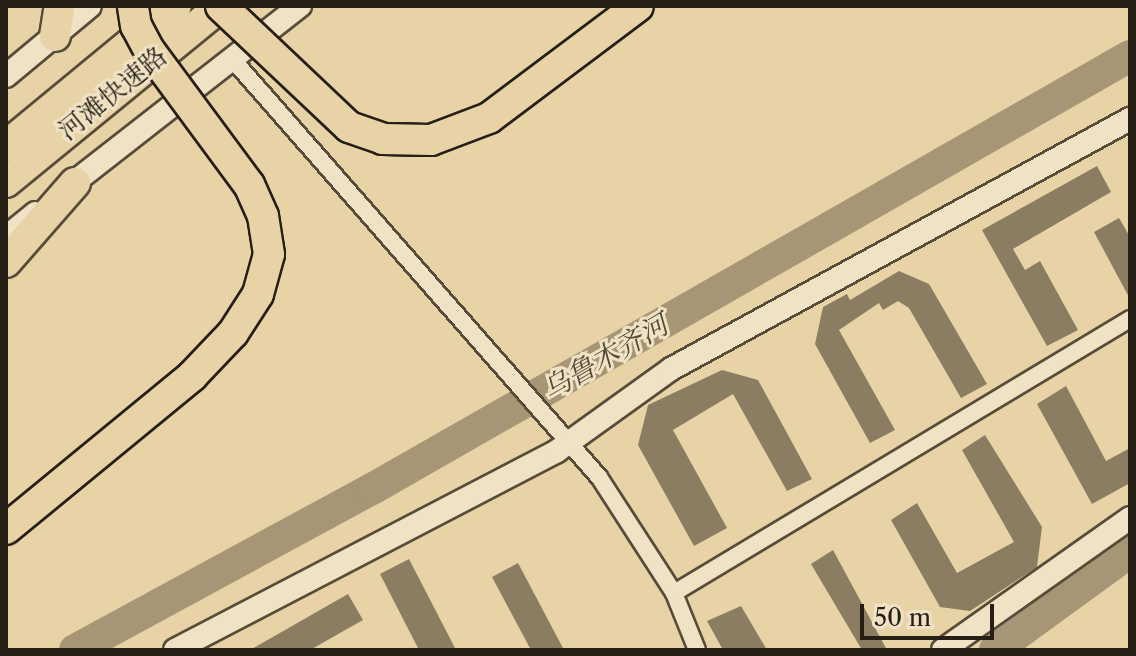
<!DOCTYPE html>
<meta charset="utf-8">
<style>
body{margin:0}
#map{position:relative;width:1136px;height:656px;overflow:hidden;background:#e7d3a6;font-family:"Libre Caslon Text","Noto Serif SC",serif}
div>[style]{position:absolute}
.river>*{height:32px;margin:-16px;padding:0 16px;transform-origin:16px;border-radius:16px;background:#a69675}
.building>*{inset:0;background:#8b7d61}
.roads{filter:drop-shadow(2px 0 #574c3a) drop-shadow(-2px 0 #574c3a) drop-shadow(0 2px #574c3a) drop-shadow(0 -2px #574c3a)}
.street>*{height:16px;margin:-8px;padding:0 8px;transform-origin:8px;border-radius:8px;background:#efe2c5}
.secondary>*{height:22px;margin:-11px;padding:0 11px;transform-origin:11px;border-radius:11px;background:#efe2c5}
.highway>*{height:30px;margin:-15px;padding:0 15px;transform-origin:15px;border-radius:15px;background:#e7d3a6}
.bridges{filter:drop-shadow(2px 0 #271f16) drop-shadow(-2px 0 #271f16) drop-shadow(0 2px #271f16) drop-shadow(0 -2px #271f16)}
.highway-bridge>*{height:30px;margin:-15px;padding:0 15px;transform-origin:15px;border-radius:15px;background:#e7d3a6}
span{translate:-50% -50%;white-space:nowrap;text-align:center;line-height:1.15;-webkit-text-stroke:6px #efe2c5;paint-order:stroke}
.street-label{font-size:26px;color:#271f16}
.water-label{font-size:28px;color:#534937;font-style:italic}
.frame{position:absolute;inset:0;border:8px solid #271f16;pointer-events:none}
.scale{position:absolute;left:860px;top:604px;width:134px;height:36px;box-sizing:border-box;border:4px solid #271f16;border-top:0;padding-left:10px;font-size:24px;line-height:28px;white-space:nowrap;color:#271f16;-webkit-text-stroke:6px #efe2c5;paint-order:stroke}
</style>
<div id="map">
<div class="river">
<i style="left:75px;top:650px;width:338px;rotate:-28.5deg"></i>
<i style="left:372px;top:489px;width:873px;rotate:-29.74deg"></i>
<i style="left:995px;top:650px;width:167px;rotate:-36deg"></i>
</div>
<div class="building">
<i style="clip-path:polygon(1097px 166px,1111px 192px,1013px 249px,1025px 270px,1040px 261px,1078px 330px,1047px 346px,982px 230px)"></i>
<i style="clip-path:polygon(1119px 218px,1130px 237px,1130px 299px,1094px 232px)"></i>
<i style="clip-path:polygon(899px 271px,929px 284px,987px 384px,961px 398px,909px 308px,898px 301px,883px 310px,879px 303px,839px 330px,895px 430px,870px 443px,815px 344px,823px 307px,847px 294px,850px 300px)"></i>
<i style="clip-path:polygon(722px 370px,758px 380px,812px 479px,787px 491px,733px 394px,673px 430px,727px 528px,694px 546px,638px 445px,648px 405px)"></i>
<i style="clip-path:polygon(1066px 386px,1106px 461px,1130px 448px,1130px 483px,1092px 504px,1037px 404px)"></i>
<i style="clip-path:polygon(985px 435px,1042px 527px,1037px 567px,970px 611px,940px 607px,891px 520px,917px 503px,957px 573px,1014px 542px,962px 450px)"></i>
<i style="clip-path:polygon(833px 550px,887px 650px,862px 650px,811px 564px)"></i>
<i style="clip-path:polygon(409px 559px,456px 650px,419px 650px,380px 574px)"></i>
<i style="clip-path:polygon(518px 563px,564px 650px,531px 650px,492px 577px)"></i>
<i style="clip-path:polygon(348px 594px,363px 620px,310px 650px,250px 650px)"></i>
<i style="clip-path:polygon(741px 606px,767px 650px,723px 650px,707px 621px)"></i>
</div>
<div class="roads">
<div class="street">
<i style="left:234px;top:61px;width:553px;rotate:48.74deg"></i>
<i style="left:599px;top:477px;width:138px;rotate:57.1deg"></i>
<i style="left:674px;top:593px;width:61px;rotate:68deg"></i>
<i style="left:674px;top:593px;width:532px;rotate:-31deg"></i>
</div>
<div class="secondary">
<i style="left:6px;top:76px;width:109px;rotate:-39.8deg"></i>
<i style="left:63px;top:191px;width:301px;rotate:-38deg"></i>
<i style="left:6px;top:237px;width:38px;rotate:-39deg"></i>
<i style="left:175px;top:650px;width:431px;rotate:-27.5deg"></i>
<i style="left:557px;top:451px;width:140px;rotate:-35.7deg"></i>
<i style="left:671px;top:369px;width:523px;rotate:-28.58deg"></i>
<i style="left:943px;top:650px;width:229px;rotate:-35.2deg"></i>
</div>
<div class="highway">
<i style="left:55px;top:36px;width:30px;rotate:-81deg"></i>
<i style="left:6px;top:146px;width:220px;rotate:-39.5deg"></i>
<i style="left:6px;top:182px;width:278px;rotate:-39.3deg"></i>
<i style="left:6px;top:262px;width:105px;rotate:-48.9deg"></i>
</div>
</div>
<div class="bridges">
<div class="highway-bridge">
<i style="left:221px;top:6px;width:176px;rotate:43.4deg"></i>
<i style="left:349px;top:127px;width:36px;rotate:19deg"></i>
<i style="left:383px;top:139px;width:48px;rotate:1.2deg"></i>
<i style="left:431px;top:140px;width:62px;rotate:-20.8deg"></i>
<i style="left:489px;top:118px;width:186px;rotate:-36.9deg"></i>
<i style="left:6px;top:529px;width:241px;rotate:-39.4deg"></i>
<i style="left:192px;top:376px;width:59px;rotate:-46.4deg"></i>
<i style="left:233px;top:333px;width:46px;rotate:-57.3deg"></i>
<i style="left:258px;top:294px;width:41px;rotate:-74.6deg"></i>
<i style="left:269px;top:254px;width:38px;rotate:-99deg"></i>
<i style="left:263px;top:216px;width:34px;rotate:-114deg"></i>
<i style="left:249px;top:185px;width:168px;rotate:-126.5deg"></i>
<i style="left:149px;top:50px;width:27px;rotate:-118deg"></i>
<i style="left:136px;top:26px;width:20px;rotate:-99deg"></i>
</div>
</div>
<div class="street-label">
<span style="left:113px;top:94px;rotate:-39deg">河滩快速路</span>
</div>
<div class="water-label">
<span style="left:605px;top:357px;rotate:-30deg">乌鲁木齐河</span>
</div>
<div class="frame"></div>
<div class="scale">50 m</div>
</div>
